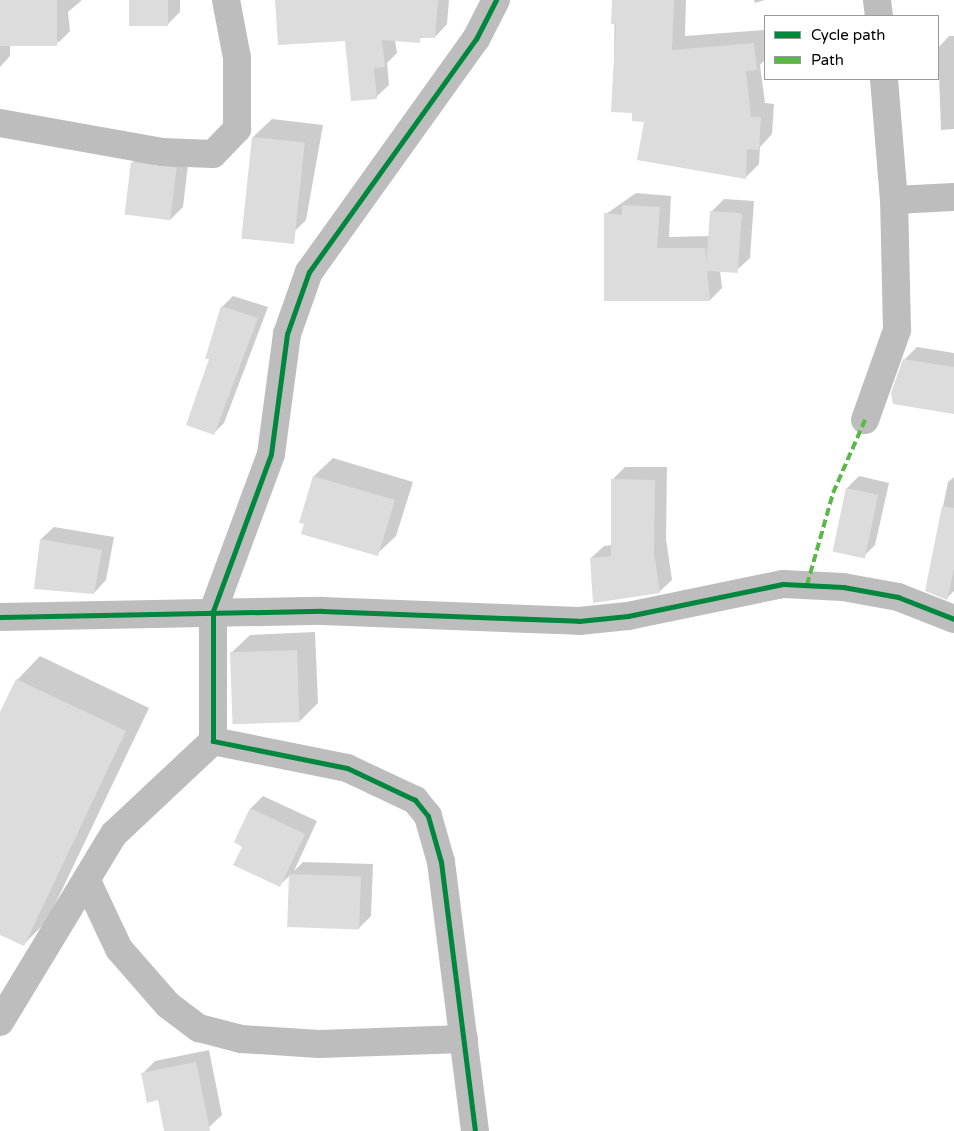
<!DOCTYPE html>
<style>
body{margin:0}
#map{position:relative;width:954px;height:1131px;overflow:hidden;background:#fff;font-family:"Varela Round",sans-serif}
div>[style]{position:absolute}
.shadow>*{inset:0;background:#0003}
.building>*{inset:0;background:#dcdcdc;transform-origin:0 0}
.minor>*{height:28px;margin:-14px;padding:0 14px;transform-origin:14px;border-radius:14px;background:#bdbdbd}
.quiet>*{height:4px;margin-top:-2px;transform-origin:0;background:repeating-linear-gradient(90deg,#58b947 0 8px,transparent 0 12px)}
.cycleway>*{height:5px;margin:-2.5px;padding:0 2.5px;transform-origin:2.5px;border-radius:2.5px;background:#00873e}
span{translate:-50% -50%;white-space:nowrap;text-align:center;line-height:1.15;-webkit-text-stroke:5px #fff;paint-order:stroke}
.legend{position:absolute;left:764px;top:15px;width:175px;height:65px;box-sizing:border-box;background:#fff;border:1px solid #999;margin:0;padding:6px 9px;list-style:none;font-size:15px;color:#000}
.legend li{display:flex;align-items:center;gap:10px;height:25px}
.legend b{width:25px;border:1px solid #999}
</style>
<div id="map">
<div class="shadow">
<i style="clip-path:polygon(0 0,81px 0,81px 1px,68px 12px,70px 31px,59px 42px,10px 44px,10px 56px,0 67px)"></i>
<i style="clip-path:polygon(130px 0,180px 0,180px 12px,167px 25px)"></i>
<i style="clip-path:polygon(276px 0,449px 0,447px 24px,435px 37px,395px 40px,397px 53px,387px 63px,389px 85px,376px 97px,346px 39px)"></i>
<i style="clip-path:polygon(615px 0,686px 0,685px 36px,765px 30px,765px 60px,760px 65px,765px 103px,774px 104px,772px 134px,760px 147px,759px 164px,745px 178px,633px 112px,613px 110px)"></i>
<i style="clip-path:polygon(754px 0,765px 0,755px 3px)"></i>
<i style="clip-path:polygon(949px 36px,954px 36px,954px 129px,941px 130px,938px 48px)"></i>
<i style="clip-path:polygon(272px 119px,323px 125px,306px 220px,288px 238px,253px 137px)"></i>
<i style="clip-path:polygon(145px 150px,189px 156px,183px 207px,170px 220px,132px 163px)"></i>
<i style="clip-path:polygon(636px 193px,671px 196px,669px 237px,711px 236px,712px 211px,724px 199px,754px 201px,750px 258px,737px 270px,720px 270px,722px 288px,710px 300px,606px 214px)"></i>
<i style="clip-path:polygon(233px 296px,268px 307px,224px 423px,214px 433px,211px 358px,222px 307px)"></i>
<i style="clip-path:polygon(917px 347px,954px 353px,954px 413px,904px 360px)"></i>
<i style="clip-path:polygon(333px 458px,413px 482px,396px 536px,377px 554px,314px 476px)"></i>
<i style="clip-path:polygon(625px 467px,667px 467px,666px 539px,672px 580px,659px 592px,591px 558px,604px 546px,612px 545px,612px 480px)"></i>
<i style="clip-path:polygon(859px 476px,889px 483px,875px 545px,862px 558px,847px 488px)"></i>
<i style="clip-path:polygon(954px 477px,954px 591px,947px 598px,926px 590px,948px 482px)"></i>
<i style="clip-path:polygon(54px 527px,114px 537px,106px 580px,94px 593px,41px 539px)"></i>
<i style="clip-path:polygon(315px 632px,318px 703px,300px 721px,231px 653px,250px 635px)"></i>
<i style="clip-path:polygon(40px 656px,149px 708px,47px 921px,24px 944px,0 933px,0 715px,17px 680px)"></i>
<i style="clip-path:polygon(263px 796px,317px 821px,294px 871px,303px 862px,373px 864px,371px 916px,358px 929px,290px 875px,280px 885px,244px 846px,251px 808px)"></i>
<i style="clip-path:polygon(209px 1050px,222px 1115px,209px 1127px,166px 1131px,159px 1099px,142px 1074px,155px 1061px)"></i>
</div>
<div class="building">
<i style="left:0;top:0;width:57px;height:46px"></i>
<i style="left:129px;top:0;width:39px;height:26px"></i>
<i style="clip-path:polygon(275px 0,438px 0,435px 38px,420px 37px,420px 43px,382px 40px,385px 67px,374px 68px,377px 99px,351px 101px,345px 41px,278px 45px)"></i>
<i style="clip-path:polygon(612px 0,674px 0,672px 50px,754px 43px,757px 70px,746px 71px,751px 117px,761px 117px,759px 150px,747px 149px,746px 179px,637px 160px,644px 122px,632px 121px,632px 113px,611px 112px,616px 25px,611px 24px)"></i>
<i style="left:252px;top:137px;width:53px;height:102px;rotate:6deg"></i>
<i style="left:131px;top:162px;width:46px;height:53px;rotate:7deg"></i>
<i style="clip-path:polygon(622px 205px,660px 207px,657px 248px,705px 248px,710px 301px,604px 301px,604px 213px,622px 215px)"></i>
<i style="left:710px;top:211px;width:32px;height:60px;rotate:4deg"></i>
<i style="clip-path:polygon(221px 306px,258px 318px,214px 435px,186px 425px,209px 359px,205px 359px)"></i>
<i style="clip-path:polygon(903px 359px,954px 367px,954px 414px,893px 404px,891px 393px)"></i>
<i style="clip-path:polygon(313px 476px,395px 500px,378px 556px,301px 534px,304px 524px,299px 523px)"></i>
<i style="clip-path:polygon(611px 479px,655px 480px,654px 553px,660px 593px,593px 603px,590px 558px,611px 556px)"></i>
<i style="left:846px;top:488px;width:33px;height:65px;rotate:12deg"></i>
<i style="clip-path:polygon(942px 506px,954px 508px,954px 568px,947px 600px,925px 591px)"></i>
<i style="clip-path:polygon(40px 539px,102px 550px,94px 594px,34px 589px)"></i>
<i style="left:297px;top:650px;width:72px;height:67px;rotate:88deg"></i>
<i style="clip-path:polygon(16px 679px,126px 731px,24px 946px,0 935px,0 712px)"></i>
<i style="clip-path:polygon(250px 808px,305px 834px,280px 887px,233px 865px,242px 847px,234px 842px)"></i>
<i style="left:289px;top:874px;width:72px;height:53px;rotate:2deg"></i>
<i style="clip-path:polygon(196px 1062px,210px 1131px,164px 1131px,158px 1100px,147px 1103px,141px 1073px)"></i>
</div>
<div class="minor">
<i style="left:877px;top:0;width:16px;rotate:83deg"></i>
<i style="left:884px;top:79px;width:121px;rotate:85.3deg"></i>
<i style="left:894px;top:200px;width:60px;rotate:-2.9deg"></i>
<i style="left:0;top:123px;width:165px;rotate:10.1deg"></i>
<i style="left:162px;top:152px;width:51px;rotate:2.2deg"></i>
<i style="left:213px;top:154px;width:35px;rotate:-46deg"></i>
<i style="left:237px;top:129px;width:71px;rotate:-90deg"></i>
<i style="left:237px;top:58px;width:59px;rotate:-100.7deg"></i>
<i style="left:865px;top:420px;width:96px;rotate:-70.4deg"></i>
<i style="left:897px;top:330px;width:130px;rotate:-91.3deg"></i>
<i style="left:0;top:617px;width:322px;rotate:-1.1deg"></i>
<i style="left:322px;top:611px;width:257px;rotate:2.2deg"></i>
<i style="left:579px;top:621px;width:49px;rotate:-5.8deg"></i>
<i style="left:628px;top:616px;width:158px;rotate:-11.7deg"></i>
<i style="left:783px;top:584px;width:60px;rotate:2.9deg"></i>
<i style="left:843px;top:587px;width:56px;rotate:10.3deg"></i>
<i style="left:898px;top:597px;width:60px;rotate:21.4deg"></i>
<i style="left:87px;top:881px;width:75px;rotate:64.8deg"></i>
<i style="left:119px;top:949px;width:74px;rotate:48.8deg"></i>
<i style="left:168px;top:1005px;width:39px;rotate:37deg"></i>
<i style="left:199px;top:1028px;width:43px;rotate:14.7deg"></i>
<i style="left:241px;top:1039px;width:78px;rotate:3.7deg"></i>
<i style="left:319px;top:1044px;width:145px;rotate:-2deg"></i>
<i style="left:0;top:1022px;width:220px;rotate:-58.8deg"></i>
<i style="left:114px;top:834px;width:136px;rotate:-43.2deg"></i>
<i style="left:475px;top:1131px;width:271px;rotate:-97.2deg"></i>
<i style="left:441px;top:862px;width:48px;rotate:-105.8deg"></i>
<i style="left:428px;top:816px;width:21px;rotate:-129deg"></i>
<i style="left:415px;top:800px;width:75px;rotate:-154.8deg"></i>
<i style="left:347px;top:768px;width:137px;rotate:-168.6deg"></i>
<i style="left:213px;top:741px;width:130px;rotate:-90deg"></i>
<i style="left:213px;top:611px;width:167px;rotate:-69.7deg"></i>
<i style="left:271px;top:454px;width:121px;rotate:-82.4deg"></i>
<i style="left:287px;top:334px;width:66px;rotate:-70.5deg"></i>
<i style="left:309px;top:272px;width:287px;rotate:-54.4deg"></i>
<i style="left:476px;top:39px;width:44px;rotate:-62.9deg"></i>
</div>
<div class="quiet">
<i style="left:807px;top:585px;width:96px;rotate:-74.2deg"></i>
<i style="left:833px;top:493px;width:80px;rotate:-66.3deg"></i>
</div>
<div class="cycleway">
<i style="left:0;top:617px;width:322px;rotate:-1.1deg"></i>
<i style="left:322px;top:611px;width:257px;rotate:2.2deg"></i>
<i style="left:579px;top:621px;width:49px;rotate:-5.8deg"></i>
<i style="left:628px;top:616px;width:158px;rotate:-11.7deg"></i>
<i style="left:783px;top:584px;width:60px;rotate:2.9deg"></i>
<i style="left:843px;top:587px;width:56px;rotate:10.3deg"></i>
<i style="left:898px;top:597px;width:60px;rotate:21.4deg"></i>
<i style="left:475px;top:1131px;width:271px;rotate:-97.2deg"></i>
<i style="left:441px;top:862px;width:48px;rotate:-105.8deg"></i>
<i style="left:428px;top:816px;width:21px;rotate:-129deg"></i>
<i style="left:415px;top:800px;width:75px;rotate:-154.8deg"></i>
<i style="left:347px;top:768px;width:137px;rotate:-168.6deg"></i>
<i style="left:213px;top:741px;width:130px;rotate:-90deg"></i>
<i style="left:213px;top:611px;width:167px;rotate:-69.7deg"></i>
<i style="left:271px;top:454px;width:121px;rotate:-82.4deg"></i>
<i style="left:287px;top:334px;width:66px;rotate:-70.5deg"></i>
<i style="left:309px;top:272px;width:287px;rotate:-54.4deg"></i>
<i style="left:476px;top:39px;width:44px;rotate:-62.9deg"></i>
</div>
<ul class="legend">
<li><b style="height:6px;background:#00873e"></b>Cycle path</li>
<li><b style="height:6px;background:#58b947"></b>Path</li>
</ul>
</div>
